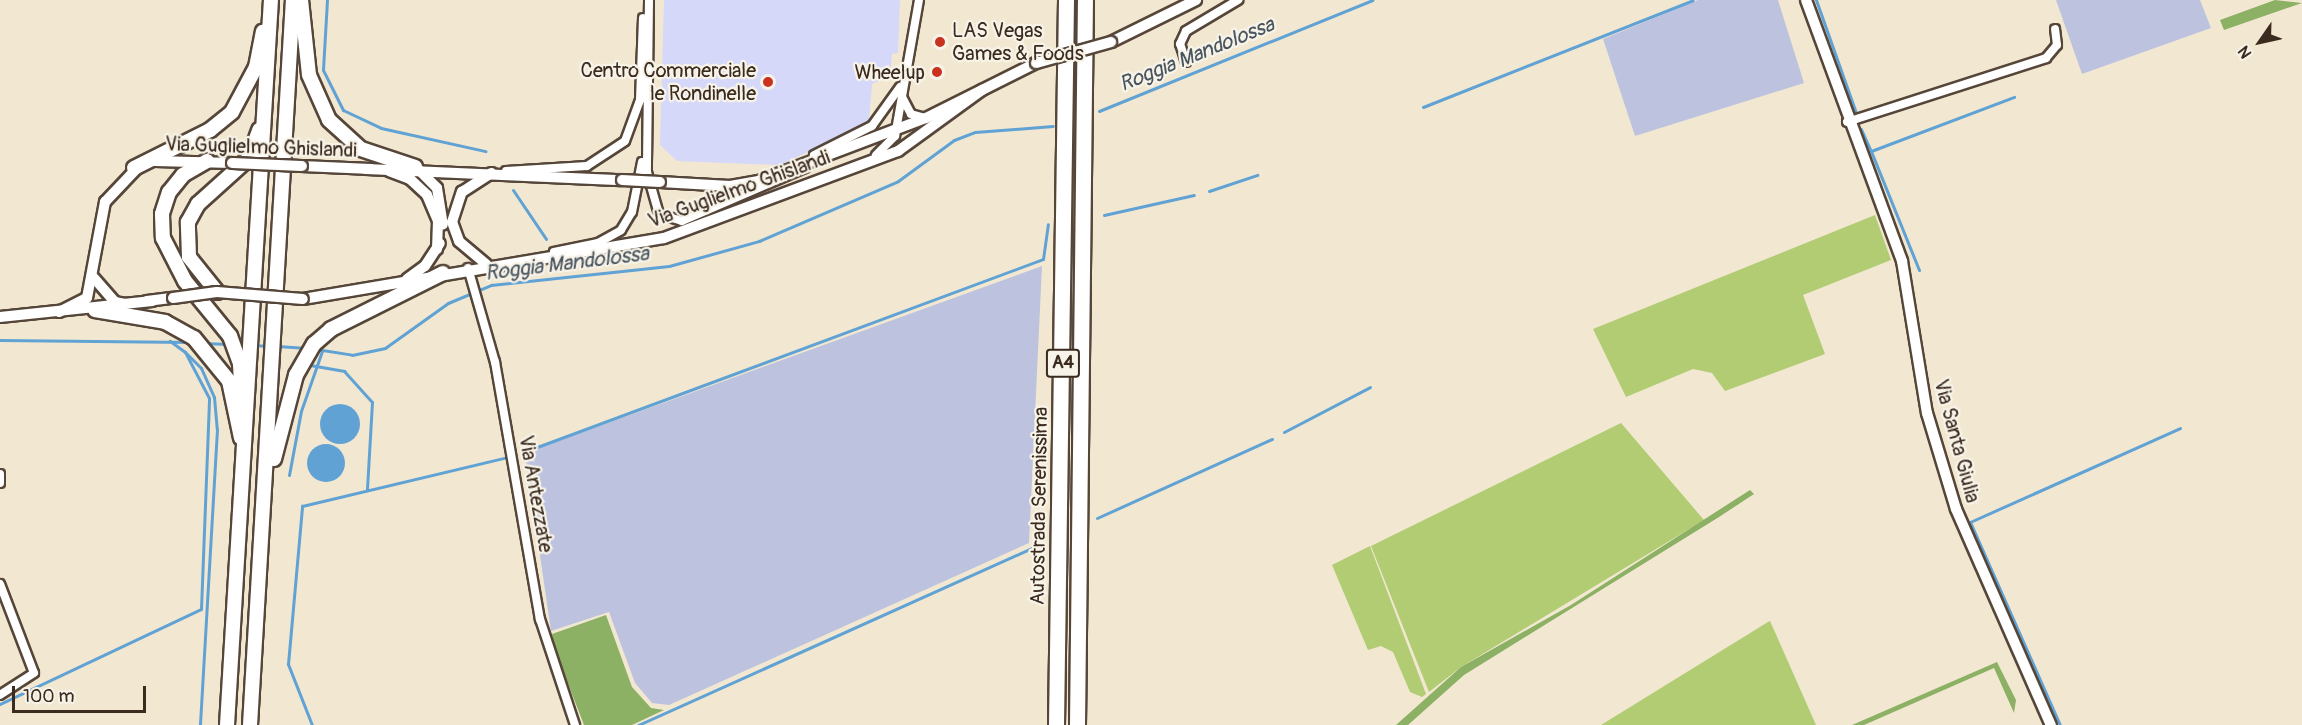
<!DOCTYPE html>
<style>
body{margin:0}
#map{position:relative;width:2302px;height:725px;overflow:hidden;background:#f2e8d1;font-family:Pangolin,sans-serif}
div>[style]{position:absolute}
.built>*{inset:0;background:#d5d8f9}
.industrial>*{inset:0;background:#bdc3de}
.green>*{inset:0;background:#b1cc72}
.forest>*{inset:0;background:#8cb064}
.water>*{inset:0;background:#61a2d5}
.round{border-radius:50%}
.stream>*{height:3px;margin:-1.5px;padding:0 1.5px;transform-origin:1.5px;border-radius:1.5px;background:#61a2d5}
.roads{filter:drop-shadow(2px 0 #564639) drop-shadow(-2px 0 #564639) drop-shadow(0 2px #564639) drop-shadow(0 -2px #564639)}
.minor>*{height:8px;margin:-4px;padding:0 4px;transform-origin:4px;border-radius:4px;background:#fff}
.tertiary>*{height:10px;margin:-5px;padding:0 5px;transform-origin:5px;border-radius:5px;background:#fff}
.trunk>*{height:14px;margin:-7px;padding:0 7px;transform-origin:7px;border-radius:7px;background:#fff}
.motorway>*{height:15px;margin:-7.5px;padding:0 7.5px;transform-origin:7.5px;border-radius:7.5px;background:#fff}
.bridges{filter:drop-shadow(2px 0 #564639) drop-shadow(-2px 0 #564639) drop-shadow(0 2px #564639) drop-shadow(0 -2px #564639)}
.tertiary-bridge>*{height:10px;margin:-5px;padding:0 5px;transform-origin:5px;border-radius:5px;background:#fff}
.dots>*{width:16px;height:16px;translate:-50% -50%;box-sizing:border-box;border:3px solid #f7f3e8;border-radius:50%}
span{translate:-50% -50%;white-space:nowrap;text-align:center;line-height:1.15;-webkit-text-stroke:4.5px #f7f3e8;paint-order:stroke}
.shield-label span{padding:2px 4px;background:#f7f3e8;border:2px solid;border-radius:4px;-webkit-text-stroke-width:0}
.shield-label{font-size:18px;color:#3b2a1e;font-weight:700}
.poi-label{font-size:20px;color:#3b2a1e}
.left{translate:0 -50%;text-align:left}
.right{translate:-100% -50%;text-align:right}
.street-label{font-size:20px;color:#3b2a1e}
.water-label{font-size:21px;color:#48545e;font-style:italic}
.north{position:absolute;left:2230px;top:12px;width:60px;height:60px;-webkit-text-stroke:4px #f7f3e8;paint-order:stroke;rotate:236deg;font-size:16px;font-weight:700;line-height:24px;text-align:center;color:#3b2a1e}
.north::after{content:'';display:block;margin:auto;width:21px;height:27px;background:#3b2a1e;clip-path:polygon(50% 0,100% 100%,50% 72%,0 100%)}
.scale{position:absolute;left:12px;top:686px;width:134px;height:27px;box-sizing:border-box;border:3px solid #3b2a1e;border-top:0;padding-left:8px;font-size:18px;line-height:21px;white-space:nowrap;color:#3b2a1e;-webkit-text-stroke:4px #f7f3e8;paint-order:stroke}
</style>
<div id="map">
<div class="built">
<i style="clip-path:polygon(664px 0,900px 0,898px 53px,892px 54px,890px 76px,872px 84px,869px 120px,863px 126px,780px 165px,677px 161px,660px 145px)"></i>
</div>
<div class="industrial">
<i style="clip-path:polygon(1698px 0,1778px 0,1804px 83px,1635px 136px,1603px 39px)"></i>
<i style="clip-path:polygon(2056px 0,2200px 0,2211px 28px,2082px 74px)"></i>
<i style="clip-path:polygon(1042px 266px,1029px 543px,669px 705px,652px 703px,635px 683px,609px 612px,551px 631px,525px 453px)"></i>
</div>
<div class="green">
<i style="clip-path:polygon(1875px 215px,1891px 260px,1803px 295px,1825px 354px,1725px 391px,1712px 373px,1693px 369px,1626px 397px,1593px 329px)"></i>
<i style="clip-path:polygon(1621px 423px,1704px 520px,1461px 667px,1429px 692px,1371px 546px)"></i>
<i style="clip-path:polygon(1370px 546px,1426px 694px,1422px 697px,1410px 692px,1393px 652px,1381px 646px,1368px 650px,1332px 565px)"></i>
<i style="clip-path:polygon(1770px 621px,1816px 725px,1601px 725px,1768px 622px)"></i>
</div>
<div class="forest">
<i style="clip-path:polygon(2275px 0,2302px 3px,2224px 30px,2220px 20px)"></i>
<i style="clip-path:polygon(1750px 490px,1754px 494px,1719px 517px,1464px 675px,1408px 725px,1396px 725px,1461px 667px,1571px 605px)"></i>
<i style="clip-path:polygon(606px 615px,632px 687px,651px 708px,664px 710px,632px 725px,584px 725px,555px 650px,552px 634px)"></i>
<i style="clip-path:polygon(1997px 662px,2016px 700px,2014px 713px,1994px 668px,1864px 725px,1852px 725px)"></i>
</div>
<div class="water">
<i class="round" style="left:320px;top:404px;width:40px;height:40px"></i>
<i class="round" style="left:307px;top:444px;width:38px;height:38px"></i>
</div>
<div class="stream">
<i style="left:327px;top:0;width:70px;rotate:93.3deg"></i>
<i style="left:323px;top:70px;width:45px;rotate:63.4deg"></i>
<i style="left:343px;top:110px;width:42px;rotate:25.3deg"></i>
<i style="left:381px;top:128px;width:107px;rotate:12.5deg"></i>
<i style="left:1816px;top:0;width:120px;rotate:70.5deg"></i>
<i style="left:1423px;top:107px;width:290px;rotate:-21.6deg"></i>
<i style="left:1099px;top:111px;width:295px;rotate:-22.1deg"></i>
<i style="left:1861px;top:129px;width:24px;rotate:66deg"></i>
<i style="left:513px;top:190px;width:59px;rotate:56deg"></i>
<i style="left:1209px;top:191px;width:51px;rotate:-18.4deg"></i>
<i style="left:1104px;top:215px;width:92px;rotate:-12.5deg"></i>
<i style="left:1919px;top:270px;width:128px;rotate:-112deg"></i>
<i style="left:1871px;top:151px;width:153px;rotate:-20.7deg"></i>
<i style="left:0;top:340px;width:190px;rotate:0.6deg"></i>
<i style="left:203px;top:343px;width:26px;rotate:2deg"></i>
<i style="left:253px;top:345px;width:15px;rotate:4deg"></i>
<i style="left:277px;top:346px;width:30px;rotate:4deg"></i>
<i style="left:316px;top:349px;width:36px;rotate:9deg"></i>
<i style="left:352px;top:355px;width:34px;rotate:-12deg"></i>
<i style="left:385px;top:348px;width:77px;rotate:-35.5deg"></i>
<i style="left:448px;top:303px;width:47px;rotate:-22.7deg"></i>
<i style="left:491px;top:285px;width:179px;rotate:-6.1deg"></i>
<i style="left:669px;top:266px;width:93px;rotate:-15.5deg"></i>
<i style="left:759px;top:241px;width:151px;rotate:-23.3deg"></i>
<i style="left:898px;top:181px;width:69px;rotate:-36.2deg"></i>
<i style="left:954px;top:140px;width:22px;rotate:-21deg"></i>
<i style="left:975px;top:132px;width:78px;rotate:-4.4deg"></i>
<i style="left:185px;top:352px;width:23px;rotate:45deg"></i>
<i style="left:201px;top:368px;width:32px;rotate:66deg"></i>
<i style="left:214px;top:397px;width:32px;rotate:85deg"></i>
<i style="left:217px;top:429px;width:296px;rotate:93.3deg"></i>
<i style="left:310px;top:365px;width:35px;rotate:10deg"></i>
<i style="left:344px;top:371px;width:42px;rotate:47.9deg"></i>
<i style="left:372px;top:402px;width:88px;rotate:93.3deg"></i>
<i style="left:1284px;top:432px;width:97px;rotate:-27.6deg"></i>
<i style="left:529px;top:450px;width:548px;rotate:-20.38deg"></i>
<i style="left:1043px;top:259px;width:35px;rotate:-82deg"></i>
<i style="left:289px;top:475px;width:65px;rotate:-79.4deg"></i>
<i style="left:301px;top:411px;width:64px;rotate:-70.7deg"></i>
<i style="left:1097px;top:518px;width:192px;rotate:-24.3deg"></i>
<i style="left:0;top:704px;width:222px;rotate:-25.3deg"></i>
<i style="left:201px;top:609px;width:211px;rotate:-87.8deg"></i>
<i style="left:209px;top:398px;width:52px;rotate:-117.6deg"></i>
<i style="left:185px;top:352px;width:19px;rotate:-144deg"></i>
<i style="left:312px;top:725px;width:66px;rotate:-111.5deg"></i>
<i style="left:288px;top:664px;width:159px;rotate:-84.9deg"></i>
<i style="left:302px;top:506px;width:211px;rotate:-13.4deg"></i>
<i style="left:638px;top:725px;width:440px;rotate:-24.2deg"></i>
<i style="left:2060px;top:725px;width:222px;rotate:-113.9deg"></i>
<i style="left:1970px;top:522px;width:230px;rotate:-24.1deg"></i>
</div>
<div class="roads">
<div class="minor">
<i style="left:649px;top:0;width:172px;rotate:90.7deg"></i>
<i style="left:647px;top:172px;width:44px;rotate:74.1deg"></i>
<i style="left:659px;top:214px;width:24px;rotate:17deg"></i>
<i style="left:682px;top:221px;width:134px;rotate:-23.3deg"></i>
<i style="left:1186px;top:62px;width:19px;rotate:-108deg"></i>
<i style="left:1180px;top:44px;width:14px;rotate:-65deg"></i>
<i style="left:1186px;top:31px;width:61px;rotate:-30.8deg"></i>
<i style="left:902px;top:97px;width:19px;rotate:62deg"></i>
<i style="left:911px;top:114px;width:15px;rotate:16deg"></i>
<i style="left:1847px;top:122px;width:209px;rotate:-17.8deg"></i>
<i style="left:2046px;top:58px;width:17px;rotate:-50deg"></i>
<i style="left:2057px;top:45px;width:16px;rotate:-97deg"></i>
<i style="left:814px;top:155px;width:65px;rotate:-26.6deg"></i>
<i style="left:872px;top:126px;width:48px;rotate:-54.3deg"></i>
<i style="left:876px;top:155px;width:27px;rotate:-45deg"></i>
<i style="left:895px;top:136px;width:138px;rotate:-80deg"></i>
<i style="left:506px;top:171px;width:81px;rotate:-3.5deg"></i>
<i style="left:587px;top:166px;width:45px;rotate:-33.3deg"></i>
<i style="left:625px;top:141px;width:44px;rotate:-69.9deg"></i>
<i style="left:640px;top:100px;width:82px;rotate:-87.9deg"></i>
<i style="left:554px;top:252px;width:45px;rotate:-11.6deg"></i>
<i style="left:598px;top:243px;width:26px;rotate:-29deg"></i>
<i style="left:621px;top:230px;width:21px;rotate:-59deg"></i>
<i style="left:632px;top:212px;width:51px;rotate:-78.7deg"></i>
<i style="left:468px;top:268px;width:98px;rotate:74deg"></i>
<i style="left:495px;top:362px;width:261px;rotate:80.1deg"></i>
<i style="left:540px;top:619px;width:112px;rotate:71.7deg"></i>
<i style="left:0;top:474px;width:9px;rotate:90deg"></i>
<i style="left:0;top:584px;width:95px;rotate:69.1deg"></i>
<i style="left:34px;top:673px;width:40px;rotate:147.1deg"></i>
</div>
<div class="tertiary">
<i style="left:1806px;top:0;width:278px;rotate:69.8deg"></i>
<i style="left:1902px;top:261px;width:154px;rotate:80.7deg"></i>
<i style="left:1927px;top:413px;width:100px;rotate:73.2deg"></i>
<i style="left:1956px;top:509px;width:236px;rotate:66.3deg"></i>
<i style="left:1111px;top:42px;width:95px;rotate:-26.3deg"></i>
<i style="left:155px;top:161px;width:77px;rotate:1.5deg"></i>
<i style="left:302px;top:166px;width:69px;rotate:2.5deg"></i>
<i style="left:366px;top:169px;width:256px;rotate:2.5deg"></i>
<i style="left:418px;top:169px;width:27px;rotate:45deg"></i>
<i style="left:437px;top:188px;width:37px;rotate:81deg"></i>
<i style="left:389px;top:171px;width:22px;rotate:21deg"></i>
<i style="left:410px;top:179px;width:23px;rotate:43deg"></i>
<i style="left:427px;top:195px;width:28px;rotate:67deg"></i>
<i style="left:438px;top:221px;width:28px;rotate:92deg"></i>
<i style="left:660px;top:182px;width:70px;rotate:3.3deg"></i>
<i style="left:730px;top:186px;width:29px;rotate:-10deg"></i>
<i style="left:759px;top:181px;width:178px;rotate:-20.7deg"></i>
<i style="left:926px;top:118px;width:123px;rotate:-26.6deg"></i>
<i style="left:486px;top:264px;width:35px;rotate:-140deg"></i>
<i style="left:459px;top:241px;width:20px;rotate:-110deg"></i>
<i style="left:452px;top:222px;width:32px;rotate:-72deg"></i>
<i style="left:462px;top:192px;width:35px;rotate:-33deg"></i>
<i style="left:94px;top:278px;width:32px;rotate:49deg"></i>
<i style="left:115px;top:302px;width:10px;rotate:11deg"></i>
<i style="left:407px;top:279px;width:22px;rotate:-36deg"></i>
<i style="left:425px;top:266px;width:27px;rotate:-57deg"></i>
<i style="left:303px;top:299px;width:366px;rotate:-9.6deg"></i>
<i style="left:664px;top:238px;width:250px;rotate:-20.4deg"></i>
<i style="left:898px;top:151px;width:104px;rotate:-36deg"></i>
<i style="left:147px;top:301px;width:26px;rotate:-7deg"></i>
<i style="left:59px;top:312px;width:31px;rotate:-27deg"></i>
<i style="left:87px;top:298px;width:98px;rotate:-79.4deg"></i>
<i style="left:105px;top:202px;width:51px;rotate:-46.6deg"></i>
<i style="left:0;top:317px;width:153px;rotate:-6deg"></i>
</div>
<div class="trunk">
<i style="left:301px;top:0;width:75px;rotate:83.9deg"></i>
<i style="left:309px;top:75px;width:49px;rotate:66deg"></i>
<i style="left:329px;top:120px;width:43px;rotate:42.2deg"></i>
<i style="left:361px;top:149px;width:57px;rotate:18.4deg"></i>
<i style="left:207px;top:161px;width:28px;rotate:150deg"></i>
<i style="left:183px;top:175px;width:22px;rotate:129deg"></i>
<i style="left:169px;top:192px;width:23px;rotate:108deg"></i>
<i style="left:162px;top:214px;width:24px;rotate:88deg"></i>
<i style="left:163px;top:238px;width:48px;rotate:62.9deg"></i>
<i style="left:185px;top:281px;width:71px;rotate:50.7deg"></i>
<i style="left:230px;top:336px;width:30px;rotate:70deg"></i>
<i style="left:240px;top:364px;width:36px;rotate:87deg"></i>
<i style="left:134px;top:168px;width:85px;rotate:-26.6deg"></i>
<i style="left:210px;top:130px;width:28px;rotate:-39deg"></i>
<i style="left:232px;top:112px;width:51px;rotate:-61.9deg"></i>
<i style="left:256px;top:67px;width:36px;rotate:-79deg"></i>
<i style="left:217px;top:292px;width:45px;rotate:-128.7deg"></i>
<i style="left:189px;top:257px;width:35px;rotate:-92deg"></i>
<i style="left:188px;top:222px;width:21px;rotate:-61deg"></i>
<i style="left:198px;top:204px;width:69px;rotate:-42deg"></i>
<i style="left:249px;top:158px;width:30px;rotate:-70deg"></i>
<i style="left:95px;top:310px;width:71px;rotate:9.7deg"></i>
<i style="left:165px;top:322px;width:33px;rotate:29deg"></i>
<i style="left:194px;top:338px;width:55px;rotate:50.9deg"></i>
<i style="left:229px;top:381px;width:58px;rotate:78.1deg"></i>
<i style="left:274px;top:459px;width:87px;rotate:-75.3deg"></i>
<i style="left:296px;top:375px;width:36px;rotate:-60deg"></i>
<i style="left:314px;top:344px;width:23px;rotate:-41deg"></i>
<i style="left:331px;top:329px;width:125px;rotate:-26.6deg"></i>
<i style="left:227px;top:725px;width:726px;rotate:-86.53deg"></i>
<i style="left:250px;top:725px;width:726px;rotate:-86.61deg"></i>
</div>
<div class="motorway">
<i style="left:1056px;top:725px;width:725px;rotate:-89.21deg"></i>
<i style="left:1077px;top:725px;width:725px;rotate:-89.37deg"></i>
</div>
</div>
<div class="bridges">
<div class="tertiary-bridge">
<i style="left:1036px;top:63px;width:78px;rotate:-15.6deg"></i>
<i style="left:232px;top:163px;width:70px;rotate:2.5deg"></i>
<i style="left:622px;top:180px;width:38px;rotate:3deg"></i>
<i style="left:173px;top:298px;width:44px;rotate:-7.8deg"></i>
<i style="left:217px;top:292px;width:86px;rotate:4.7deg"></i>
</div>
</div>
<div class="dots">
<i style="left:940px;top:42px;background:#c8321e"></i>
<i style="left:937px;top:72px;background:#c8321e"></i>
<i style="left:768px;top:82px;background:#c8321e"></i>
</div>
<div class="shield-label">
<span style="left:1063px;top:363px">A4</span>
</div>
<div class="poi-label">
<span class="left" style="left:952px;top:42px">LAS Vegas<br>Games &amp; Foods</span>
<span class="right" style="left:756px;top:82px">Centro Commerciale<br>le Rondinelle</span>
<span class="right" style="left:925px;top:72px">Wheelup</span>
</div>
<div class="street-label">
<span style="left:261px;top:147px;rotate:2deg">Via Guglielmo Ghislandi</span>
<span style="left:739px;top:189px;rotate:-20deg">Via Guglielmo Ghislandi</span>
<span style="left:1957px;top:441px;rotate:75deg">Via Santa Giulia</span>
<span style="left:536px;top:494px;rotate:80deg">Via Antezzate</span>
<span style="left:1039px;top:506px;rotate:-89deg">Autostrada Serenissima</span>
</div>
<div class="water-label">
<span style="left:1197px;top:55px;rotate:-22deg">Roggia Mandolossa</span>
<span style="left:567px;top:264px;rotate:-7deg">Roggia Mandolossa</span>
</div>
<div class="north">N</div>
<div class="scale">100 m</div>
</div>
